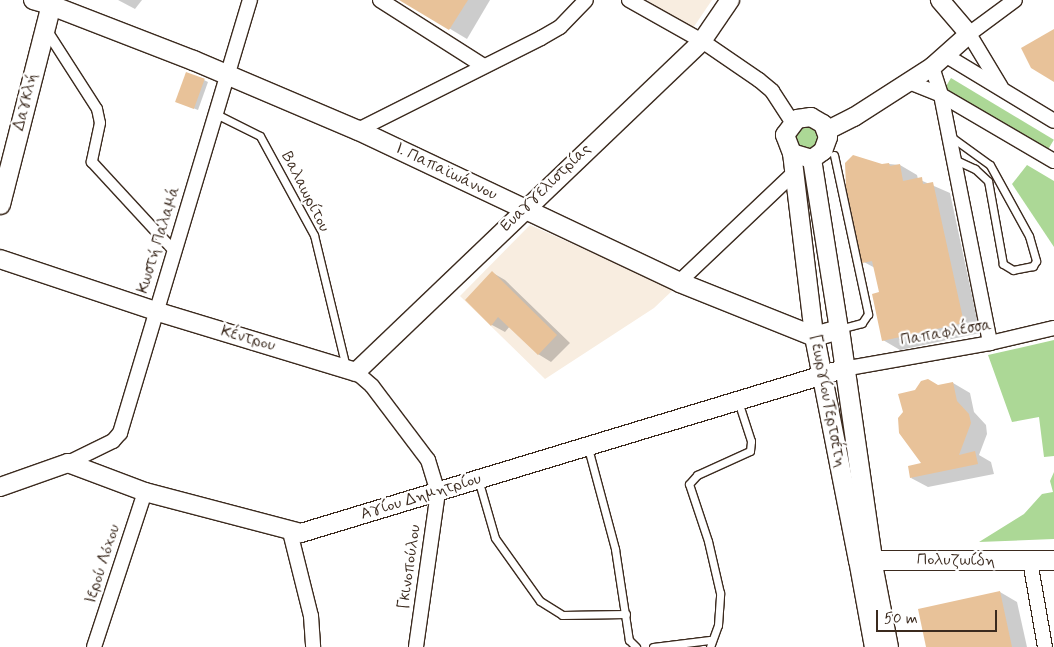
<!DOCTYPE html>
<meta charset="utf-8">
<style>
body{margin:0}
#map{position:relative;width:1054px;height:647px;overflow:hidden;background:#fff;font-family:Mynerve,sans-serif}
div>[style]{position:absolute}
.built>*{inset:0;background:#f8ede0}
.green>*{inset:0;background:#acd896;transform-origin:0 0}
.shadow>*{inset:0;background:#0003}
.building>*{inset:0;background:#e8c299;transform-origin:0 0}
.roads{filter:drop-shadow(1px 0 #3b2a1e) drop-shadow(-1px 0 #3b2a1e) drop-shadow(0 1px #3b2a1e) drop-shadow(0 -1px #3b2a1e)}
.service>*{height:7px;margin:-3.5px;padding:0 3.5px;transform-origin:3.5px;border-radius:3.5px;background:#fff}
.pedestrian>*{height:10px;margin:-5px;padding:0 5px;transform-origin:5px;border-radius:5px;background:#fff}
.minor>*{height:14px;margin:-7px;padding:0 7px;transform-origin:7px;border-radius:7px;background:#fff}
.tertiary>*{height:18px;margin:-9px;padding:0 9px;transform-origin:9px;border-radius:9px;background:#fff}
.secondary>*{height:19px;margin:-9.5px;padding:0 9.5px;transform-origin:9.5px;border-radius:9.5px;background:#fff}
span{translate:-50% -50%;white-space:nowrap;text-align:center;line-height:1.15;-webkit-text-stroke:4.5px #fff;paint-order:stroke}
.street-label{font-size:16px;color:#3b2a1e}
.scale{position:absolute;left:876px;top:610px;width:121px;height:22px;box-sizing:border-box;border:2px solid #3b2a1e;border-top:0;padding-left:6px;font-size:15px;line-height:18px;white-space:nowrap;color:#3b2a1e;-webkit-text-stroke:4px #fff;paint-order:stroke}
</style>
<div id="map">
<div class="built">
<i style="clip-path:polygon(647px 0,712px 0,691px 31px)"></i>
<i style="clip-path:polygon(530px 225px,674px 289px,654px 308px,545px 379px,460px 296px)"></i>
</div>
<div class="green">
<i style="left:951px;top:78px;width:120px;height:15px;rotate:31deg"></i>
<i style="clip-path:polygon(812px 123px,823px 141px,803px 155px,790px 134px,793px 129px)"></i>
<i style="clip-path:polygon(1027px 165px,1054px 181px,1054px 247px,1012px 184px)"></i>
<i style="clip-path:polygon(1054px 340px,1054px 456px,1044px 457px,1039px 417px,1012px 422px,988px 355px)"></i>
<i style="clip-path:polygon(1054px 472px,1054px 539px,979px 542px,1024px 514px,1042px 494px,1053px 492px,1050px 481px)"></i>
</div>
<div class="shadow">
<i style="clip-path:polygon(118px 0,142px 0,135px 9px)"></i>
<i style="clip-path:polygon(402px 0,490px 0,467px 39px)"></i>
<i style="clip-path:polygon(204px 80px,208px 82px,198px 110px,180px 103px)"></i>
<i style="clip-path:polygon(889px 164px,900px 165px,917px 175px,918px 179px,950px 193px,980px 333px,900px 350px,883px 340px,880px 293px,875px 268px,864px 262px,882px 165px)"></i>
<i style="clip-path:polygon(493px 273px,505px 280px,570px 343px,551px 362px,538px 354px,510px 326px,505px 332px,492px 325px)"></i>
<i style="clip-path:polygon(953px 383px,970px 393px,974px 412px,986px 425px,987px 434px,979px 455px,991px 462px,994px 474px,928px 487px,911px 478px,923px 464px,938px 386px)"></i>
<i style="clip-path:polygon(1000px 592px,1017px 602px,1027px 647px,927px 647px)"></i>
</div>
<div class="building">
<i style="clip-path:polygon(399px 0,468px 0,449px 30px)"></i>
<i style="clip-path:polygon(1054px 29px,1054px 82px,1031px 68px,1021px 48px)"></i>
<i style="left:186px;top:72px;width:20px;height:32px;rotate:20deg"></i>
<i style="clip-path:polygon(853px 155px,882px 164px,889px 163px,890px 166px,900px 164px,903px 181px,922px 177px,923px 184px,933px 182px,964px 323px,882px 341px,872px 294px,879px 292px,872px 261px,862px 263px,846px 187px,845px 163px)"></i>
<i style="clip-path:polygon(492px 271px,557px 335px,538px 355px,498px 317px,491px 326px,465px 300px)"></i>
<i style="clip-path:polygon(928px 379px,938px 385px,953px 382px,957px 401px,969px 414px,971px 423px,959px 455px,975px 451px,978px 464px,910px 478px,908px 466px,921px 463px,899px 433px,898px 418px,903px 412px,898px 394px,915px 390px,921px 381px)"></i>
<i style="clip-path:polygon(1000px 591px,1012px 647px,926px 647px,918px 609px)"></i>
</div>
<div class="roads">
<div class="service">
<i style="left:216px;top:114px;width:49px;rotate:26.6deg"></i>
<i style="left:260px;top:136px;width:113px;rotate:61.4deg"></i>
<i style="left:314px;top:235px;width:136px;rotate:76.4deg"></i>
<i style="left:950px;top:136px;width:49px;rotate:35.9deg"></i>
<i style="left:990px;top:165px;width:81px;rotate:61.2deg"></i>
<i style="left:1029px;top:236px;width:26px;rotate:74deg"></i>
<i style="left:1036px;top:261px;width:6px;rotate:121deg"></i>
<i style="left:1033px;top:266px;width:20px;rotate:169deg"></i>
<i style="left:1013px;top:270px;width:12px;rotate:-149deg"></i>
<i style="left:1003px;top:264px;width:84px;rotate:-100.2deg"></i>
<i style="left:988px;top:181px;width:18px;rotate:-137deg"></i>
<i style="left:975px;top:169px;width:23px;rotate:-155deg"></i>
<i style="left:834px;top:155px;width:163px;rotate:77.9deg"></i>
<i style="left:868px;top:314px;width:11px;rotate:124deg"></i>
<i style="left:862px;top:323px;width:23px;rotate:165deg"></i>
<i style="left:588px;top:448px;width:105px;rotate:75deg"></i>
<i style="left:615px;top:549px;width:92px;rotate:81.3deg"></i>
<i style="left:629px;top:640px;width:10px;rotate:45deg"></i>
<i style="left:478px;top:479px;width:61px;rotate:73.9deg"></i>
<i style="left:495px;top:538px;width:77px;rotate:54.5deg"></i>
<i style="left:540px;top:601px;width:26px;rotate:32deg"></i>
<i style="left:562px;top:615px;width:64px;rotate:-0.9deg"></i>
<i style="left:653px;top:647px;width:57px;rotate:-7deg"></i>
<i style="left:710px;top:647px;width:23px;rotate:-70deg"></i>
<i style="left:718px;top:625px;width:32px;rotate:-86deg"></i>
<i style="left:720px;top:593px;width:53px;rotate:-103deg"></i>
<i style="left:708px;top:541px;width:60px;rotate:-108.4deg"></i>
<i style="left:689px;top:484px;width:12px;rotate:-48deg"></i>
<i style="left:697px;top:475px;width:58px;rotate:-24.4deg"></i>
<i style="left:750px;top:451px;width:10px;rotate:-84deg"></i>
<i style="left:751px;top:441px;width:42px;rotate:-108deg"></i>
</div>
<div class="pedestrian">
<i style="left:45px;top:28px;width:96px;rotate:57.3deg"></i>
<i style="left:97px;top:109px;width:14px;rotate:78deg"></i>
<i style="left:100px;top:123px;width:40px;rotate:102deg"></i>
<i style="left:92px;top:162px;width:121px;rotate:47.3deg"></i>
</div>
<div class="minor">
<i style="left:380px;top:0;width:121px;rotate:32.5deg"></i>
<i style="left:629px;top:0;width:84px;rotate:29.3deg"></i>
<i style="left:702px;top:41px;width:69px;rotate:34.4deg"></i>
<i style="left:759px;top:80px;width:17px;rotate:40deg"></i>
<i style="left:772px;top:91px;width:37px;rotate:57deg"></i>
<i style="left:945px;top:55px;width:127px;rotate:31.2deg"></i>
<i style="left:932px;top:67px;width:29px;rotate:72deg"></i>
<i style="left:941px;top:95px;width:253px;rotate:78.8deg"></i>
<i style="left:909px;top:82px;width:35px;rotate:22deg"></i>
<i style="left:941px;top:95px;width:131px;rotate:30.3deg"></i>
<i style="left:1001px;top:87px;width:62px;rotate:-121.1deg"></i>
<i style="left:969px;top:34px;width:57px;rotate:-36.5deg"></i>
<i style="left:358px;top:130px;width:205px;rotate:-26.7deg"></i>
<i style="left:541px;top:38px;width:22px;rotate:-30deg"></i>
<i style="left:560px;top:27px;width:37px;rotate:-46deg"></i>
<i style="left:679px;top:282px;width:158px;rotate:-43.5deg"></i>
<i style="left:843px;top:369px;width:149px;rotate:-10deg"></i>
<i style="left:990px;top:343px;width:66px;rotate:-13.2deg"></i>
<i style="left:356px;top:372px;width:21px;rotate:41deg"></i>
<i style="left:372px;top:386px;width:93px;rotate:52.9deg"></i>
<i style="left:428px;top:460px;width:34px;rotate:73deg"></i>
<i style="left:438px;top:492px;width:157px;rotate:98.1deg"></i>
<i style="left:68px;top:463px;width:50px;rotate:-26.1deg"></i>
<i style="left:113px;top:441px;width:11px;rotate:-49deg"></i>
<i style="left:120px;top:433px;width:452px;rotate:-73.3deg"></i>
<i style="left:290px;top:532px;width:87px;rotate:76deg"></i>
<i style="left:311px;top:616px;width:31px;rotate:86deg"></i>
<i style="left:1030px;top:561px;width:87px;rotate:80.1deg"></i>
<i style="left:94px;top:647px;width:163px;rotate:-71.8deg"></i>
</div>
<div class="tertiary">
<i style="left:33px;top:0;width:19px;rotate:16deg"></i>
<i style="left:826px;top:131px;width:31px;rotate:-27deg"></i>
<i style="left:854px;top:117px;width:93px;rotate:-32.7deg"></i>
<i style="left:932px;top:67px;width:50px;rotate:-41.7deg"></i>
<i style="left:969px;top:34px;width:45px;rotate:-130.5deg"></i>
<i style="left:792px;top:153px;width:21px;rotate:17deg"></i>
<i style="left:812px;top:159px;width:14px;rotate:-36deg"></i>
<i style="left:823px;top:151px;width:15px;rotate:-70deg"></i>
<i style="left:828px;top:137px;width:14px;rotate:-111deg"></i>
<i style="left:823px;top:124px;width:14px;rotate:-150deg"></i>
<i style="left:811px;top:117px;width:14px;rotate:172deg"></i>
<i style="left:797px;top:119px;width:20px;rotate:127deg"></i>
<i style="left:785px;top:135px;width:19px;rotate:69deg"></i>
<i style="left:792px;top:153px;width:184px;rotate:83.1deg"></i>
<i style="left:812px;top:159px;width:172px;rotate:81deg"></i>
<i style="left:0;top:259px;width:163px;rotate:18.5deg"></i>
<i style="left:155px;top:311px;width:210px;rotate:16.9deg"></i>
<i style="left:356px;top:372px;width:479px;rotate:-43.7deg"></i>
<i style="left:702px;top:41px;width:50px;rotate:-55.7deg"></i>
<i style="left:0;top:487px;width:72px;rotate:-19.4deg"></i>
<i style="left:68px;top:463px;width:82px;rotate:20.6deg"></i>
<i style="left:145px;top:492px;width:161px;rotate:14.7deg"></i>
<i style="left:301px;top:533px;width:566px;rotate:-16.83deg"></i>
<i style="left:872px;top:559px;width:90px;rotate:79.1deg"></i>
<i style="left:858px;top:560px;width:88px;rotate:79.6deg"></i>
</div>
<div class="secondary">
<i style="left:51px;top:5px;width:152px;rotate:21.2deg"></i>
<i style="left:193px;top:60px;width:179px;rotate:23deg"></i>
<i style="left:358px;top:130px;width:355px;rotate:25.3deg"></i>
<i style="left:679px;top:282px;width:145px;rotate:21.8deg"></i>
<i style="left:814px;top:336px;width:26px;rotate:-16deg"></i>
<i style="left:839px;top:329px;width:232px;rotate:81.8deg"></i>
<i style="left:0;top:204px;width:211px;rotate:-75.7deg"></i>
<i style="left:814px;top:336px;width:228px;rotate:78.9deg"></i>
<i style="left:858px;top:560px;width:196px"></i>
</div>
</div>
<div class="street-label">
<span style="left:26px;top:102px;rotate:-76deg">Δαγκλή</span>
<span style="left:446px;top:172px;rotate:26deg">Ι. Παπαϊωάννου</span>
<span style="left:546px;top:188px;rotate:-44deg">Ευαγγελιστρίας</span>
<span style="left:305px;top:192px;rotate:63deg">Βαλαωρίτου</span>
<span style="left:159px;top:240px;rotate:-73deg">Κωστή Παλαμά</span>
<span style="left:946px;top:333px;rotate:-10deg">Παπαφλέσσα</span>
<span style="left:248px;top:339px;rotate:16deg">Κέντρου</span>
<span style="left:827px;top:401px;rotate:79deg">ΓεωργίουΤερτσέτη</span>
<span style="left:421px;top:497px;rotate:-17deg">Αγίου Δημητρίου</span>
<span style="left:956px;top:561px;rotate:1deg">Πολυζωίδη</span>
<span style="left:103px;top:564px;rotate:-72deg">Ιερού Λόχου</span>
<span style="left:410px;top:567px;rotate:-82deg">Γκινοπούλου</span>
</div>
<div class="scale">50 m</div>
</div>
